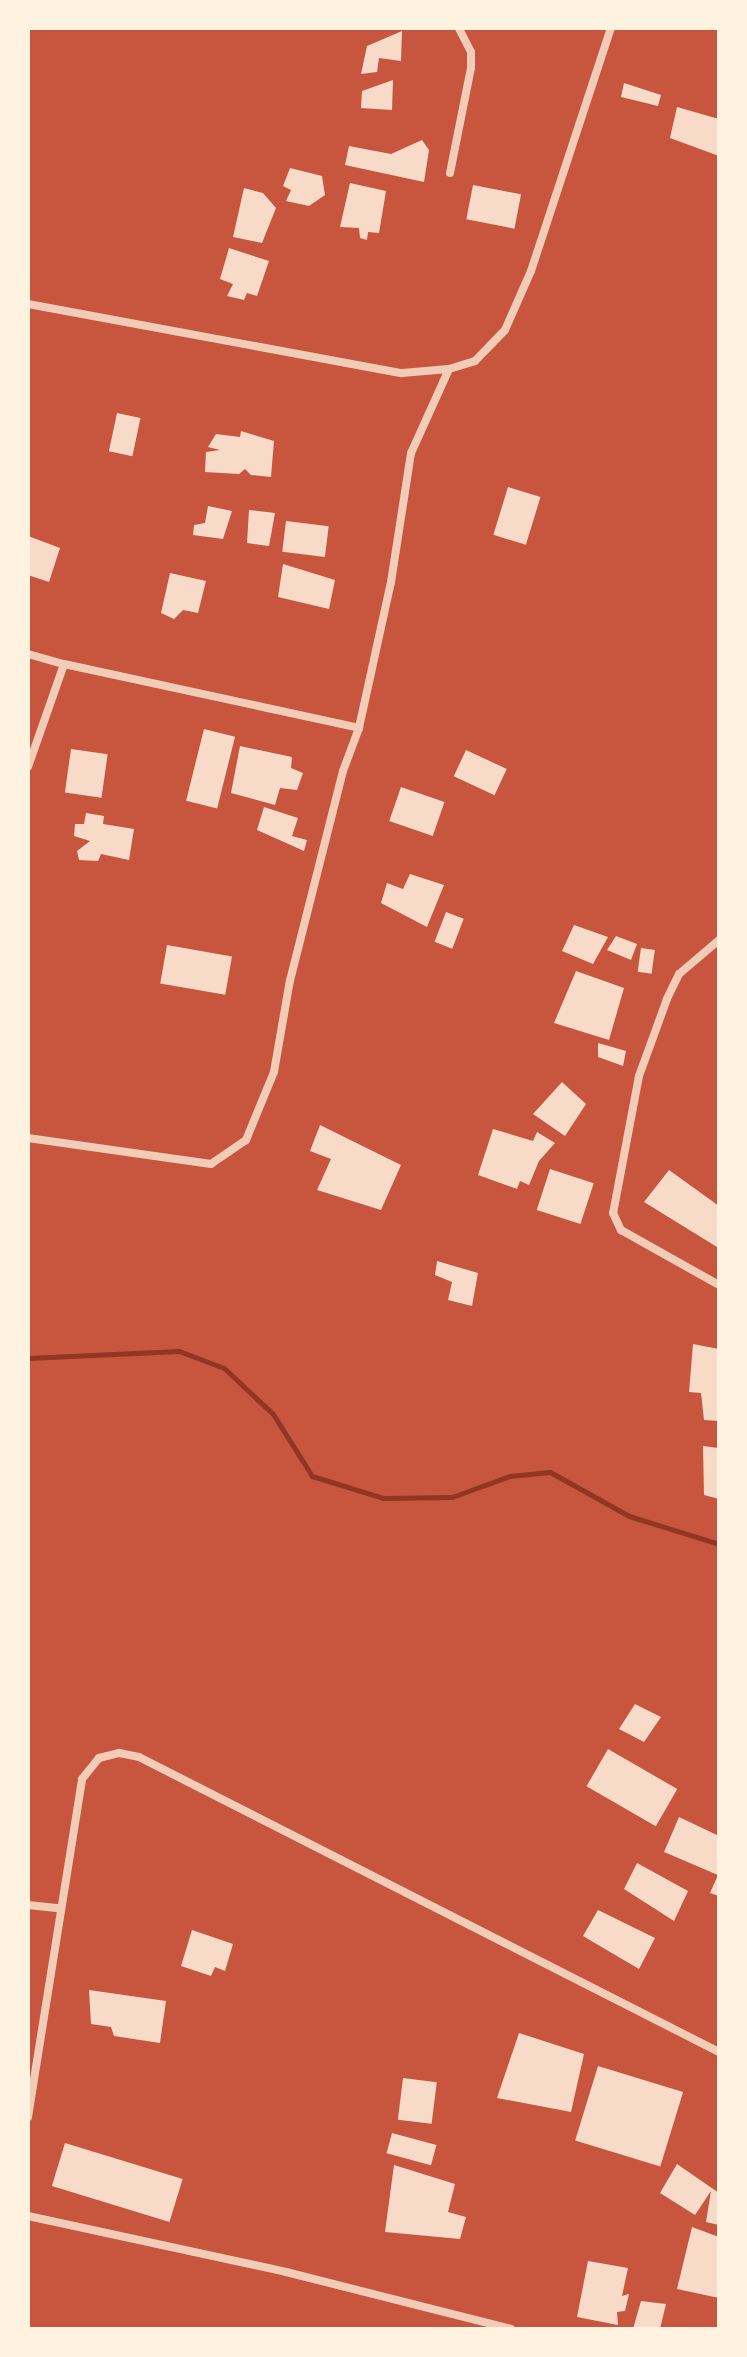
<!DOCTYPE html>
<style>
body{margin:0}
#map{position:relative;width:747px;height:2357px;overflow:hidden;background:#c8553d;font-family:"Playfair Display",serif}
div>[style]{position:absolute}
.stream>*{height:5px;margin:-2.5px;padding:0 2.5px;transform-origin:2.5px;border-radius:2.5px;background:#8f3625}
.building>*{inset:0;background:#f7dbc8;transform-origin:0 0}
.minor>*{height:8px;margin:-4px;padding:0 4px;transform-origin:4px;border-radius:4px;background:#f1ccb7}
span{translate:-50% -50%;white-space:nowrap;text-align:center;line-height:1.15;-webkit-text-stroke:6px #fff3e0;paint-order:stroke}
.frame{position:absolute;inset:0;border:30px solid #fff3e0;pointer-events:none}
</style>
<div id="map">
<div class="stream">
<i style="left:28px;top:1358px;width:151px;rotate:-2.7deg"></i>
<i style="left:179px;top:1351px;width:48px;rotate:20.7deg"></i>
<i style="left:224px;top:1368px;width:67px;rotate:43.2deg"></i>
<i style="left:273px;top:1414px;width:73px;rotate:57.8deg"></i>
<i style="left:312px;top:1476px;width:74px;rotate:17.2deg"></i>
<i style="left:383px;top:1498px;width:69px;rotate:-0.8deg"></i>
<i style="left:452px;top:1497px;width:62px;rotate:-19.9deg"></i>
<i style="left:510px;top:1476px;width:40px;rotate:-5.7deg"></i>
<i style="left:550px;top:1472px;width:90px;rotate:29.1deg"></i>
<i style="left:629px;top:1516px;width:94px;rotate:17.3deg"></i>
</div>
<div class="building">
<i style="clip-path:polygon(402px 31px,401px 61px,379px 58px,377px 72px,361px 74px,367px 46px)"></i>
<i style="clip-path:polygon(393px 80px,392px 110px,361px 108px,362px 91px)"></i>
<i style="clip-path:polygon(624px 83px,661px 95px,658px 106px,621px 97px)"></i>
<i style="clip-path:polygon(677px 107px,719px 119px,719px 156px,670px 138px)"></i>
<i style="clip-path:polygon(422px 140px,429px 150px,424px 182px,345px 165px,349px 146px,391px 154px)"></i>
<i style="clip-path:polygon(290px 168px,322px 176px,325px 195px,309px 206px,286px 201px,291px 190px,283px 186px)"></i>
<i style="clip-path:polygon(350px 183px,386px 191px,379px 233px,368px 232px,367px 240px,360px 238px,359px 228px,340px 227px)"></i>
<i style="left:473px;top:185px;width:49px;height:35px;rotate:11deg"></i>
<i style="clip-path:polygon(244px 188px,263px 193px,276px 208px,262px 243px,233px 237px)"></i>
<i style="clip-path:polygon(229px 248px,269px 261px,257px 296px,247px 293px,244px 300px,227px 296px,233px 284px,220px 279px)"></i>
<i style="left:117px;top:413px;width:24px;height:39px;rotate:12deg"></i>
<i style="clip-path:polygon(241px 431px,274px 441px,271px 477px,251px 475px,245px 469px,239px 474px,205px 472px,206px 452px,220px 450px,208px 447px,216px 434px,240px 437px)"></i>
<i style="left:508px;top:487px;width:34px;height:50px;rotate:17deg"></i>
<i style="clip-path:polygon(208px 506px,232px 511px,223px 539px,193px 535px,194px 525px,205px 523px)"></i>
<i style="clip-path:polygon(249px 510px,275px 513px,269px 546px,247px 543px)"></i>
<i style="left:286px;top:521px;width:43px;height:31px;rotate:7deg"></i>
<i style="clip-path:polygon(28px 536px,60px 548px,49px 582px,28px 575px)"></i>
<i style="clip-path:polygon(283px 564px,335px 580px,329px 609px,278px 597px)"></i>
<i style="clip-path:polygon(170px 573px,206px 581px,198px 613px,183px 610px,174px 619px,161px 613px)"></i>
<i style="left:204px;top:729px;width:32px;height:74px;rotate:14deg"></i>
<i style="clip-path:polygon(240px 746px,292px 757px,291px 768px,303px 773px,297px 790px,280px 788px,275px 805px,231px 793px)"></i>
<i style="left:71px;top:749px;width:37px;height:44px;rotate:8deg"></i>
<i style="left:466px;top:750px;width:45px;height:29px;rotate:25deg"></i>
<i style="left:401px;top:787px;width:46px;height:36px;rotate:19deg"></i>
<i style="clip-path:polygon(264px 807px,298px 818px,292px 836px,307px 840px,304px 851px,257px 830px)"></i>
<i style="clip-path:polygon(86px 813px,104px 816px,103px 824px,134px 829px,129px 860px,101px 854px,98px 861px,79px 860px,77px 851px,90px 841px,74px 836px,75px 824px,84px 824px)"></i>
<i style="clip-path:polygon(410px 874px,444px 885px,427px 927px,381px 903px,387px 883px,403px 889px)"></i>
<i style="left:446px;top:912px;width:19px;height:32px;rotate:21deg"></i>
<i style="clip-path:polygon(574px 925px,608px 937px,593px 964px,562px 951px)"></i>
<i style="clip-path:polygon(616px 936px,637px 944px,631px 960px,607px 950px)"></i>
<i style="left:167px;top:945px;width:66px;height:39px;rotate:10deg"></i>
<i style="left:641px;top:948px;width:14px;height:24px;rotate:8deg"></i>
<i style="clip-path:polygon(576px 971px,624px 988px,609px 1040px,554px 1023px)"></i>
<i style="clip-path:polygon(598px 1043px,626px 1051px,623px 1066px,598px 1057px)"></i>
<i style="clip-path:polygon(562px 1082px,586px 1104px,565px 1136px,533px 1114px)"></i>
<i style="clip-path:polygon(320px 1125px,401px 1165px,381px 1210px,317px 1190px,331px 1159px,310px 1151px)"></i>
<i style="clip-path:polygon(493px 1129px,533px 1141px,537px 1132px,555px 1143px,539px 1161px,529px 1185px,520px 1181px,517px 1189px,478px 1175px)"></i>
<i style="left:550px;top:1169px;width:46px;height:43px;rotate:18deg"></i>
<i style="clip-path:polygon(669px 1170px,719px 1206px,717px 1247px,644px 1202px)"></i>
<i style="clip-path:polygon(437px 1261px,478px 1273px,472px 1306px,448px 1300px,452px 1282px,435px 1275px)"></i>
<i style="clip-path:polygon(693px 1344px,719px 1349px,719px 1421px,704px 1420px,701px 1393px,689px 1392px)"></i>
<i style="clip-path:polygon(703px 1446px,719px 1448px,719px 1499px,704px 1495px)"></i>
<i style="clip-path:polygon(635px 1704px,661px 1717px,644px 1742px,619px 1729px)"></i>
<i style="left:608px;top:1749px;width:80px;height:43px;rotate:30deg"></i>
<i style="clip-path:polygon(679px 1817px,719px 1836px,719px 1896px,710px 1893px,718px 1875px,664px 1852px)"></i>
<i style="clip-path:polygon(637px 1863px,688px 1891px,674px 1921px,624px 1889px)"></i>
<i style="clip-path:polygon(598px 1910px,655px 1938px,639px 1969px,583px 1936px)"></i>
<i style="clip-path:polygon(192px 1930px,233px 1944px,225px 1971px,215px 1967px,211px 1976px,181px 1966px)"></i>
<i style="clip-path:polygon(89px 1990px,166px 2001px,160px 2043px,114px 2036px,111px 2027px,91px 2024px)"></i>
<i style="clip-path:polygon(519px 2033px,584px 2054px,571px 2112px,497px 2098px)"></i>
<i style="left:598px;top:2066px;width:89px;height:78px;rotate:17deg"></i>
<i style="left:403px;top:2078px;width:34px;height:42px;rotate:7deg"></i>
<i style="left:392px;top:2133px;width:46px;height:21px;rotate:15deg"></i>
<i style="left:65px;top:2143px;width:123px;height:45px;rotate:17deg"></i>
<i style="clip-path:polygon(677px 2164px,719px 2193px,719px 2225px,706px 2222px,711px 2191px,695px 2215px,660px 2193px)"></i>
<i style="clip-path:polygon(394px 2165px,455px 2184px,448px 2212px,466px 2217px,460px 2239px,385px 2232px)"></i>
<i style="clip-path:polygon(692px 2227px,719px 2237px,719px 2298px,677px 2289px)"></i>
<i style="clip-path:polygon(588px 2261px,628px 2268px,622px 2296px,629px 2294px,625px 2311px,617px 2312px,618px 2325px,577px 2317px)"></i>
<i style="clip-path:polygon(641px 2301px,666px 2304px,660px 2329px,633px 2329px)"></i>
</div>
<div class="minor">
<i style="left:450px;top:173px;width:107px;rotate:-78.7deg"></i>
<i style="left:471px;top:68px;width:16px;rotate:-90deg"></i>
<i style="left:471px;top:52px;width:27px;rotate:-117deg"></i>
<i style="left:28px;top:304px;width:380px;rotate:10.5deg"></i>
<i style="left:402px;top:373px;width:47px;rotate:-4.9deg"></i>
<i style="left:449px;top:369px;width:92px;rotate:114.3deg"></i>
<i style="left:411px;top:453px;width:131px;rotate:98.8deg"></i>
<i style="left:391px;top:582px;width:149px;rotate:102.4deg"></i>
<i style="left:359px;top:728px;width:46px;rotate:110.4deg"></i>
<i style="left:343px;top:771px;width:216px;rotate:104.2deg"></i>
<i style="left:290px;top:980px;width:93px;rotate:99.9deg"></i>
<i style="left:274px;top:1072px;width:74px;rotate:112.4deg"></i>
<i style="left:246px;top:1140px;width:42px;rotate:145.6deg"></i>
<i style="left:211px;top:1164px;width:185px;rotate:-171.9deg"></i>
<i style="left:449px;top:369px;width:27px;rotate:-17deg"></i>
<i style="left:475px;top:361px;width:43px;rotate:-45.9deg"></i>
<i style="left:505px;top:330px;width:64px;rotate:-66.2deg"></i>
<i style="left:531px;top:271px;width:256px;rotate:-71.8deg"></i>
<i style="left:28px;top:654px;width:37px;rotate:16deg"></i>
<i style="left:28px;top:767px;width:109px;rotate:-70.7deg"></i>
<i style="left:64px;top:664px;width:302px;rotate:12.2deg"></i>
<i style="left:719px;top:940px;width:52px;rotate:139.6deg"></i>
<i style="left:679px;top:974px;width:28px;rotate:116deg"></i>
<i style="left:667px;top:999px;width:82px;rotate:110deg"></i>
<i style="left:639px;top:1076px;width:139px;rotate:100.7deg"></i>
<i style="left:613px;top:1213px;width:19px;rotate:65deg"></i>
<i style="left:621px;top:1230px;width:112px;rotate:29.3deg"></i>
<i style="left:28px;top:1905px;width:31px;rotate:6deg"></i>
<i style="left:28px;top:2117px;width:342px;rotate:-80.9deg"></i>
<i style="left:82px;top:1779px;width:27px;rotate:-51deg"></i>
<i style="left:99px;top:1758px;width:21px;rotate:-14deg"></i>
<i style="left:119px;top:1753px;width:20px;rotate:11deg"></i>
<i style="left:139px;top:1757px;width:651px;rotate:26.96deg"></i>
<i style="left:28px;top:2216px;width:264px;rotate:12.2deg"></i>
<i style="left:286px;top:2272px;width:232px;rotate:14.2deg"></i>
</div>
<div class="frame"></div>
</div>
